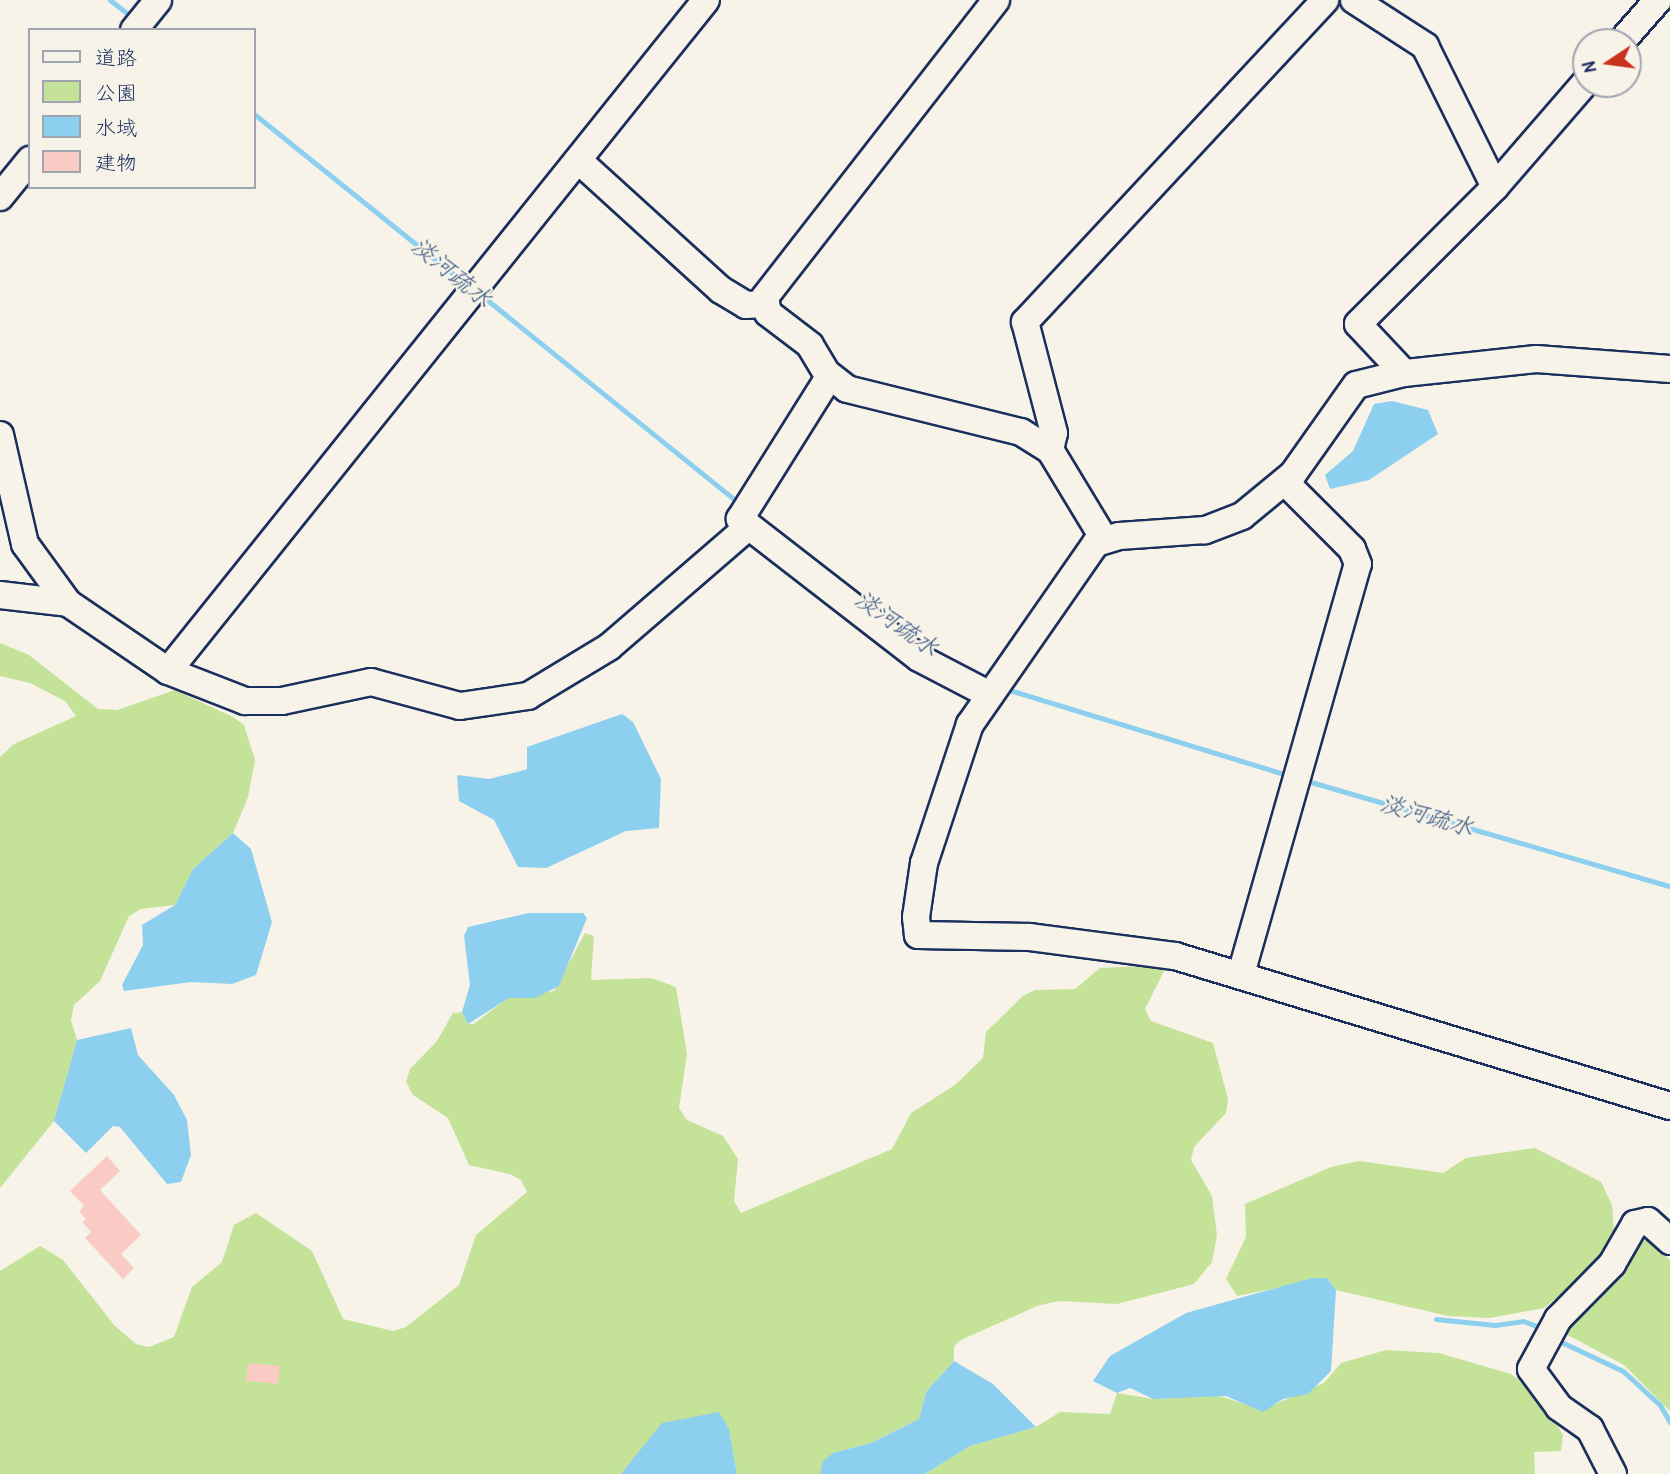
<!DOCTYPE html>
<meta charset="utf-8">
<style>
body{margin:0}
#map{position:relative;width:1670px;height:1474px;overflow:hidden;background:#f7f3e8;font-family:"Patrick Hand","Klee One",sans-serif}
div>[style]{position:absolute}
.green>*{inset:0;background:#c5e299}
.water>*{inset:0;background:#8dcfee}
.stream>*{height:5px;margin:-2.5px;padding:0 2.5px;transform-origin:2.5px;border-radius:2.5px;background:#8dcfee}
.building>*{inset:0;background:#facac4;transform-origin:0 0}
.roads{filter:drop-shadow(2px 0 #1b2f5e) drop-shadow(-2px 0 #1b2f5e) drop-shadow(0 2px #1b2f5e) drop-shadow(0 -2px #1b2f5e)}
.minor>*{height:26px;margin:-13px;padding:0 13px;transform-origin:13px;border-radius:13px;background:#f7f3e8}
span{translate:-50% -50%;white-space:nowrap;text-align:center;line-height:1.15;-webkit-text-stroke:5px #f7f3e8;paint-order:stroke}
.water-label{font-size:24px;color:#385782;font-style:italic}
.legend{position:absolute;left:28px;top:28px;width:228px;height:161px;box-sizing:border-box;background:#f7f3e8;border:2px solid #9fa5b1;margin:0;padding:9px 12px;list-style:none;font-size:21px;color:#1b2f5e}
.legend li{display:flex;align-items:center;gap:14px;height:35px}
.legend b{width:35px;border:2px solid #9fa5b1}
.north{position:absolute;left:1572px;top:28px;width:70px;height:70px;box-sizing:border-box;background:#f7f3e8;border:2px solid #9fa5b1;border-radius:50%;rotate:257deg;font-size:19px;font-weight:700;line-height:28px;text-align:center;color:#1b2f5e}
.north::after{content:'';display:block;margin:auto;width:24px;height:32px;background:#c8321e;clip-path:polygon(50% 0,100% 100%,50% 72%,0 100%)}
</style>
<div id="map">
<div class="green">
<i style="clip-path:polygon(0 643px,29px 655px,98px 709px,117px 710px,175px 690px,233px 717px,244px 725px,255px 760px,248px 797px,233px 833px,193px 869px,175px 905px,141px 909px,129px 916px,100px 981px,74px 1005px,71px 1020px,77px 1040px,54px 1121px,0 1188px,0 757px,14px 744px,76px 716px,65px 701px,30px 683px,0 676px)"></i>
<i style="clip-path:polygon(585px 933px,594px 936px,591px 980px,651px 978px,676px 987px,687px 1054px,679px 1108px,687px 1120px,723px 1136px,738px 1159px,734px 1201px,741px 1213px,892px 1149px,911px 1113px,955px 1085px,983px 1058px,986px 1032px,1023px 996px,1035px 990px,1075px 989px,1100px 968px,1167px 965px,1145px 1009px,1151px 1021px,1213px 1043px,1228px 1099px,1226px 1113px,1194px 1147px,1191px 1160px,1212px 1196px,1217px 1235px,1212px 1262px,1194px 1284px,1117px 1304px,1058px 1301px,1037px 1306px,961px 1340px,954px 1346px,954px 1361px,926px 1392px,919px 1419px,871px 1443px,833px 1453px,821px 1474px,737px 1474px,729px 1429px,621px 1474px,0 1474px,0 1271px,40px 1246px,63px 1260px,115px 1326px,136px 1344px,149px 1347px,174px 1337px,192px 1287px,222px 1262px,234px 1225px,256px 1213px,312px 1251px,343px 1319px,393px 1331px,406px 1327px,459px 1285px,476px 1235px,527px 1192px,521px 1180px,510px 1174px,469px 1165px,448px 1118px,413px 1095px,406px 1082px,410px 1069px,437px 1041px,453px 1013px,462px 1012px,468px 1024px,474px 1024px,509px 997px,554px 991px)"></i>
<i style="clip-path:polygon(1535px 1148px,1601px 1182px,1612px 1205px,1614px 1233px,1606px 1258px,1544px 1308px,1490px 1318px,1448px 1316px,1336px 1290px,1327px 1278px,1237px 1296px,1226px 1279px,1246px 1237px,1245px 1204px,1331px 1167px,1359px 1161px,1443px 1173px,1466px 1158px)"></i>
<i style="clip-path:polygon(1637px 1231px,1670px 1260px,1670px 1411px,1624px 1365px,1562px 1332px,1586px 1301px,1630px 1261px)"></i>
<i style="clip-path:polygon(1386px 1350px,1439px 1353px,1511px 1374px,1539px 1396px,1563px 1435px,1561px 1451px,1534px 1452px,1535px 1474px,925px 1474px,970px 1446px,1036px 1427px,1060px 1412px,1110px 1414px,1117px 1393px,1153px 1399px,1216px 1395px,1251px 1406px,1273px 1405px,1324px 1383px,1341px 1363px)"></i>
</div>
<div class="water">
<i style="clip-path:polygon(1392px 401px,1428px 410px,1438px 434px,1369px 480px,1330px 489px,1325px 475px,1353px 451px,1374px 404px)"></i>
<i style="clip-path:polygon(622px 714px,633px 722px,661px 779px,659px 828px,626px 831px,546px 868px,518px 867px,494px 820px,459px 801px,457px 775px,489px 779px,521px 771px,527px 769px,527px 747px)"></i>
<i style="clip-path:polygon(233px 833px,251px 849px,272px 922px,256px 975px,232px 984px,191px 982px,124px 991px,122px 985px,143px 945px,142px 925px,175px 905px,193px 869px)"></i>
<i style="clip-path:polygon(529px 913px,583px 913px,587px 918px,559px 986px,535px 998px,509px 998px,468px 1024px,462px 1012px,470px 985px,464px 936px,468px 927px)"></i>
<i style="clip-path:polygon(131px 1028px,138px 1055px,174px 1095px,187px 1120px,191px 1155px,181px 1182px,167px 1184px,120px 1127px,113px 1126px,86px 1153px,54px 1121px,77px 1040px)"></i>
<i style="clip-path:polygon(1312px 1278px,1327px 1278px,1336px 1290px,1331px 1371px,1308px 1394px,1283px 1399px,1263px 1412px,1226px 1396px,1153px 1399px,1130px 1388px,1117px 1393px,1093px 1381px,1110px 1356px,1186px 1313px)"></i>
<i style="clip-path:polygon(954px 1361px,993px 1384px,1036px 1427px,970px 1446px,925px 1474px,820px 1474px,823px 1461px,833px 1453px,871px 1443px,919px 1419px,926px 1392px)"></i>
<i style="clip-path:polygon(719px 1412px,729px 1429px,737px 1474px,621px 1474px,662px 1423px)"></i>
</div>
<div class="stream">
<i style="left:110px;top:0;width:29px;rotate:38deg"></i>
<i style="left:254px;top:114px;width:273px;rotate:38.8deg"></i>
<i style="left:481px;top:295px;width:333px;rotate:38.9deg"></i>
<i style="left:1006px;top:689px;width:298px;rotate:17deg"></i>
<i style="left:1304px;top:780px;width:381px;rotate:16.2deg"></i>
<i style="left:1436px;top:1319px;width:59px;rotate:5.8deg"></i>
<i style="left:1495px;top:1325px;width:28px;rotate:-8deg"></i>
<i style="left:1523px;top:1321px;width:20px;rotate:20deg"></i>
<i style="left:1555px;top:1339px;width:75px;rotate:25.2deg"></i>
<i style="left:1623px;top:1371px;width:50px;rotate:42.6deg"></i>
<i style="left:1660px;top:1405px;width:20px;rotate:60deg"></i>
</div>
<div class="building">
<i style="clip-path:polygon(107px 1156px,120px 1171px,100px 1190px,141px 1235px,121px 1254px,134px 1268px,123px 1279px,85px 1238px,91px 1232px,82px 1222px,86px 1219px,79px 1211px,84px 1206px,70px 1191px)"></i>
<i style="left:248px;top:1363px;width:32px;height:18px;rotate:5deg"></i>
</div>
<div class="roads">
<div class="minor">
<i style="left:1354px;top:0;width:85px;rotate:32.9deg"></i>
<i style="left:1425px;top:46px;width:157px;rotate:63.6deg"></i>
<i style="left:134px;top:30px;width:38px;rotate:-51deg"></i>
<i style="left:1621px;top:42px;width:56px;rotate:-48.6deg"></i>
<i style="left:578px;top:160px;width:193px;rotate:42.3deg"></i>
<i style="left:721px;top:290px;width:29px;rotate:31deg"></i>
<i style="left:746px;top:305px;width:17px;rotate:-3deg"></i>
<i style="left:0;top:197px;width:48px;rotate:-51deg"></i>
<i style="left:1670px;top:369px;width:134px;rotate:-175.7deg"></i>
<i style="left:1536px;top:359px;width:133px;rotate:173.9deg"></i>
<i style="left:1404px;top:373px;width:49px;rotate:166deg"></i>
<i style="left:1356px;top:385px;width:109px;rotate:125.3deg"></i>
<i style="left:1293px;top:474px;width:66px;rotate:140.5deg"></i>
<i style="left:1242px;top:516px;width:40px;rotate:159deg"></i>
<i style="left:1205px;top:530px;width:86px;rotate:176deg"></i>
<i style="left:1119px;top:536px;width:24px;rotate:163deg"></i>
<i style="left:1096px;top:543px;width:221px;rotate:124.8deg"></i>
<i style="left:970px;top:724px;width:146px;rotate:108.3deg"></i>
<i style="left:924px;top:863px;width:55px;rotate:98.4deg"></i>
<i style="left:916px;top:917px;width:18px;rotate:84deg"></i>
<i style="left:918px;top:935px;width:112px;rotate:1deg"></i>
<i style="left:1030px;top:937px;width:146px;rotate:7.5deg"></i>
<i style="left:1175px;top:956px;width:517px;rotate:16.86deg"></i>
<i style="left:1404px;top:373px;width:67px;rotate:-133.2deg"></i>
<i style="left:1358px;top:324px;width:194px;rotate:-45deg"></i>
<i style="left:1495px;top:187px;width:139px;rotate:-49.1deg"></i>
<i style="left:828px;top:374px;width:24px;rotate:38deg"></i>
<i style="left:847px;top:389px;width:179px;rotate:13.9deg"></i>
<i style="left:1021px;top:432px;width:34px;rotate:32deg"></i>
<i style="left:0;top:435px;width:112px;rotate:77.1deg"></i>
<i style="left:25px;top:544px;width:73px;rotate:53.9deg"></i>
<i style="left:68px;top:603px;width:121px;rotate:34.2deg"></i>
<i style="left:168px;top:671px;width:83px;rotate:21.3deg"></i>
<i style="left:245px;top:701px;width:37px"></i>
<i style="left:282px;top:701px;width:91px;rotate:-12.1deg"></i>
<i style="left:371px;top:682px;width:92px;rotate:15.1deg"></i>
<i style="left:460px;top:706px;width:69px;rotate:-8.4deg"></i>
<i style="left:528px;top:696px;width:95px;rotate:-31.2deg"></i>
<i style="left:609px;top:647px;width:184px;rotate:-40.8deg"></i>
<i style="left:1104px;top:539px;width:104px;rotate:-121.2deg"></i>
<i style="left:1050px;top:450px;width:17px;rotate:-77deg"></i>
<i style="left:1054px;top:433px;width:115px;rotate:-104.6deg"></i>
<i style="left:1025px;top:322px;width:440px;rotate:-47deg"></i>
<i style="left:0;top:595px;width:68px;rotate:6.7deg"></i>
<i style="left:168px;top:671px;width:860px;rotate:-51.28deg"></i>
<i style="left:990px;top:695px;width:80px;rotate:-152.5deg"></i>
<i style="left:919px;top:658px;width:227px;rotate:-142.2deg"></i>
<i style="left:740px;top:519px;width:168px;rotate:-57.9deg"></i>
<i style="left:829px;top:377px;width:37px;rotate:-121deg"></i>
<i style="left:810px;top:345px;width:53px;rotate:-142.7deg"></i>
<i style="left:768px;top:313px;width:16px;rotate:-101deg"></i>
<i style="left:765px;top:297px;width:376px;rotate:-52.1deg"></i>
<i style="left:1241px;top:974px;width:426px;rotate:-74.1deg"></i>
<i style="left:1358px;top:564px;width:16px;rotate:-112deg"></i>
<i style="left:1352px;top:549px;width:95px;rotate:-135deg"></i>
<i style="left:1613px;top:1474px;width:51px;rotate:-117.1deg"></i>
<i style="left:1590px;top:1429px;width:38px;rotate:-145deg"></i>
<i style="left:1559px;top:1407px;width:47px;rotate:-126.4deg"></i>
<i style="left:1531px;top:1369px;width:57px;rotate:-61.6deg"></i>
<i style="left:1558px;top:1319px;width:77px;rotate:-45.5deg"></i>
<i style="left:1612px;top:1264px;width:46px;rotate:-60.1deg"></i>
<i style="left:1635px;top:1224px;width:13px;rotate:-13deg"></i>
<i style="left:1648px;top:1221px;width:30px;rotate:42deg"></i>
</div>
</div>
<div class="water-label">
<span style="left:452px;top:272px;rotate:39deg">淡河疏水</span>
<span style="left:897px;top:623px;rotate:35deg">淡河疏水</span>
<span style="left:1427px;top:815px;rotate:16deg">淡河疏水</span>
</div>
<ul class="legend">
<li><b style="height:9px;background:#f7f3e8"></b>道路</li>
<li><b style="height:19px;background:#c5e299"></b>公園</li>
<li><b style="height:19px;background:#8dcfee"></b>水域</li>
<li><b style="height:19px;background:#facac4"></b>建物</li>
</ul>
<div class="north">N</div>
</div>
